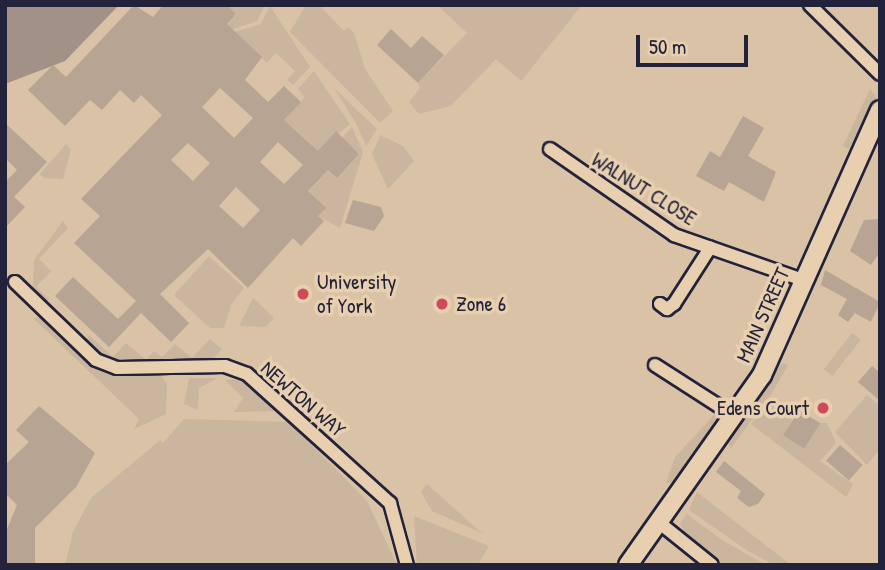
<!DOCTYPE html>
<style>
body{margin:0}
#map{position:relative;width:885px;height:570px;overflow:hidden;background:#e7cfaf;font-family:"Patrick Hand",sans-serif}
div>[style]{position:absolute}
.built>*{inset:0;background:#d9c2a6;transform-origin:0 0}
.green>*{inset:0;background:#cab69e;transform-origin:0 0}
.water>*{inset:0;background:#a19186}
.building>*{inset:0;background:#b7a492;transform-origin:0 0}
.roads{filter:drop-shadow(2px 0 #22223b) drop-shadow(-2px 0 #22223b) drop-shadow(0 2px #22223b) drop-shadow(0 -2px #22223b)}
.street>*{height:12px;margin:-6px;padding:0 6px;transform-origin:6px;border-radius:6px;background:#e7cfaf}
.secondary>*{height:18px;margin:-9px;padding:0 9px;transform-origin:9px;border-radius:9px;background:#e7cfaf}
.dots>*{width:19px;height:19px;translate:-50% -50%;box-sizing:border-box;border:4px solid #e7cfaf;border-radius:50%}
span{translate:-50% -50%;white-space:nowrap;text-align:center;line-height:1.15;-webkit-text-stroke:7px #e7cfaf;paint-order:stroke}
.street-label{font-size:21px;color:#22223b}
.poi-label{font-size:21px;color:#22223b}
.left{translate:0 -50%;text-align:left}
.right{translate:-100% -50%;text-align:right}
.frame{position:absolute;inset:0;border:7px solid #22223b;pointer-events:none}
.scale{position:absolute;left:636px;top:35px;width:112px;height:32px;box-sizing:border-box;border:4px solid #22223b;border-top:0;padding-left:9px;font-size:21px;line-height:24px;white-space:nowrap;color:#22223b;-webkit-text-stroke:5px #e7cfaf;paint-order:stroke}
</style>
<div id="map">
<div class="built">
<i style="left:5px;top:5px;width:875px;height:560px"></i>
</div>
<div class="green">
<i style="clip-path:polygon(227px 5px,265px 5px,257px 21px,231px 30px,176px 77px,236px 15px)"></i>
<i style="clip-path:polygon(306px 5px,319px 5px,344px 31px,348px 27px,354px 33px,365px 69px,393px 111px,380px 123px,290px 32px)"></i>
<i style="clip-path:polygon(437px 5px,582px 5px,521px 81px,496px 59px,451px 106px,419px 114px,409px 102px,420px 88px,418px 83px,467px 33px)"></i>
<i style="clip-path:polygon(270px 6px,310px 67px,293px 85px,287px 80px,295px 71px,276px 53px,267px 63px,234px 32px,261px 24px)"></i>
<i style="clip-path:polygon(314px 71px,350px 124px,313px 156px,312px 145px,292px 127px,288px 131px,279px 110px,287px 117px,305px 97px,298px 89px)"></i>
<i style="clip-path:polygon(334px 88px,377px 129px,366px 146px,356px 123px)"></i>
<i style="clip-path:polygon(870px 89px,877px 99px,853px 151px,843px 146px)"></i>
<i style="clip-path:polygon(352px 127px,363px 152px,340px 228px,318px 216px,326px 208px,300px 200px,328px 170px,337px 178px,359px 154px,342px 138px)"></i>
<i style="clip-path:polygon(380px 135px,403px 146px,414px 161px,388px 189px,372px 154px)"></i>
<i style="clip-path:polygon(66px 144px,71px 149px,63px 179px,44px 178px,40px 174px)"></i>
<i style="clip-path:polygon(63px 221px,68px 228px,39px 259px,51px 271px,36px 287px,49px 299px,45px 304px,33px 286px,34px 260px)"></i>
<i style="clip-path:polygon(209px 256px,244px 288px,231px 305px,224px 328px,210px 328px,174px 295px)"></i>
<i style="clip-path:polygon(253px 298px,274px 318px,266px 327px,239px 326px)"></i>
<i style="clip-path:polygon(40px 317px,89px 363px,111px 374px,161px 375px,167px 384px,166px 414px,134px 429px,139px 419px,33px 318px)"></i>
<i style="left:852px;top:333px;width:11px;height:46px;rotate:38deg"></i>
<i style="clip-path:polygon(89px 335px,113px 357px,126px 343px,146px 360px,154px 351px,162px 357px,175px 344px,192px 358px,210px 339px,222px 349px,213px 359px,121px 361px,96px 353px,86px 342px)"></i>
<i style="clip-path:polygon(782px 363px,788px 365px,772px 393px,731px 448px,727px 443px)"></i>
<i style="clip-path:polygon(189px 378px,218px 378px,199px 388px,198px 410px,184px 404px)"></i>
<i style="clip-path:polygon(238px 379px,253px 389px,278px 411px,234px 412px,243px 398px,225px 380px)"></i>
<i style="clip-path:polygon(867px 395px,880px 406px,880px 449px,867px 465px,835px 432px)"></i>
<i style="clip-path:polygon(768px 405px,796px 411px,784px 436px,804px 447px,820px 423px,827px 423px,836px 443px,820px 461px,853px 484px,846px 497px,751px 424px)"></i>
<i style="clip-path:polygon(715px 414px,721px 424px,677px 482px,666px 483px,675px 457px)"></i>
<i style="clip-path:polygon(184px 419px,289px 422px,367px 501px,397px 565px,65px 565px,73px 532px,91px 498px,160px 440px,163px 443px)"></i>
<i style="clip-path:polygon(427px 484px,476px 528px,484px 534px,432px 511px,421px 492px)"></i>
<i style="clip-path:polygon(697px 492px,698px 493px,791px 565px,774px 565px,748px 551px,689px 510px)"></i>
<i style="clip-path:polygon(687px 514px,722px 540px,766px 565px,722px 565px,685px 534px,680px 523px)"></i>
<i style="clip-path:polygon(414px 516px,489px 546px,478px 565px,417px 565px)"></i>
</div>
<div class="water">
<i style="clip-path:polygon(5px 5px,119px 5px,65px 61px,5px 84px)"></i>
</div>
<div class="building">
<i style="clip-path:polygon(evenodd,134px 5px,153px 17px,163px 5px,227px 5px,236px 14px,227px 24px,262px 57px,245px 80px,268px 102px,284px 86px,301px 102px,284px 120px,318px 151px,336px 131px,359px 154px,337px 178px,328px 170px,308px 191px,326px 208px,318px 216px,324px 221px,301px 246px,293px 238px,248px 288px,208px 249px,160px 294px,189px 323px,171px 342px,141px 313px,109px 347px,55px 296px,73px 277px,118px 319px,136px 301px,74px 243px,100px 216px,81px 199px,162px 115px,141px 95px,134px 103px,120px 90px,102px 110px,90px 100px,65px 126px,28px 90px,53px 65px,66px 77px,134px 5px,220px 88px,253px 118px,234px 138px,202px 107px,220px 88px,134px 5px,278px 142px,303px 165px,284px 184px,260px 162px,278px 142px,134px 5px,188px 143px,210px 163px,193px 181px,171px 160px,188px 143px,134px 5px,236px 187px,260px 210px,243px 228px,219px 206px,236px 187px)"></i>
<i style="clip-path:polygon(391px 29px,411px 48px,422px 36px,444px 55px,418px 83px,377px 45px)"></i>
<i style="clip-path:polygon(743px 116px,764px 128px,748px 156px,776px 172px,764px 202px,729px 182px,724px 191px,696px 176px,710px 151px,720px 157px)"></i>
<i style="clip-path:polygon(5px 123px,47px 162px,14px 197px,25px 207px,5px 228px,5px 182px,17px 170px,5px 158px)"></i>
<i style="clip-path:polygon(353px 200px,381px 207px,384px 216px,374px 231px,345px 223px)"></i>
<i style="clip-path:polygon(880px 219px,880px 252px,871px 265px,850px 251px,864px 220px)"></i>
<i style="clip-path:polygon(825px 270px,880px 302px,871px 322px,855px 313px,848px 322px,838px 315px,847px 299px,821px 285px)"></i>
<i style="clip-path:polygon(872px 366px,880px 373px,880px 401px,858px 382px)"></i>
<i style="clip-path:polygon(39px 406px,95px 453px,76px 487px,35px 528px,35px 565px,5px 565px,5px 534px,17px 505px,5px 493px,5px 465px,29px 442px,16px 430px)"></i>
<i style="left:799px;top:410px;width:25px;height:30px;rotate:32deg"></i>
<i style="left:840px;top:445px;width:30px;height:21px;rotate:41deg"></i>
<i style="clip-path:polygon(724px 461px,765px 494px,758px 504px,749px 507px,737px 498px,741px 491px,716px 472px)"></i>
</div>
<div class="roads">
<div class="street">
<i style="left:810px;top:5px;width:98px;rotate:44.6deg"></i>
<i style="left:550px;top:149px;width:151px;rotate:34.7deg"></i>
<i style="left:674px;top:235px;width:137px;rotate:19.2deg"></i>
<i style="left:15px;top:282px;width:112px;rotate:43.9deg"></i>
<i style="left:96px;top:360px;width:22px;rotate:21deg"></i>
<i style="left:117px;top:368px;width:108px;rotate:-1.1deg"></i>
<i style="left:225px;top:366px;width:23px;rotate:20deg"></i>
<i style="left:247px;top:374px;width:193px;rotate:42.1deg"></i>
<i style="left:390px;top:503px;width:64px;rotate:74.7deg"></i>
<i style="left:660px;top:304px;width:9px;rotate:36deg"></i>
<i style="left:667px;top:309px;width:9px;rotate:-36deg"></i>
<i style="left:674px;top:304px;width:67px;rotate:-57.3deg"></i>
<i style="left:655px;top:365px;width:96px;rotate:32.7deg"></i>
<i style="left:661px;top:524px;width:65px;rotate:38.8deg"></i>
</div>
<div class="secondary">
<i style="left:628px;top:565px;width:232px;rotate:-54.8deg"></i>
<i style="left:762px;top:375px;width:290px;rotate:-66deg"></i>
</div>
</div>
<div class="dots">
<i style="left:303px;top:294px;background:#d1495b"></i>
<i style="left:442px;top:304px;background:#d1495b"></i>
<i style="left:823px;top:408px;background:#d1495b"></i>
</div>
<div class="street-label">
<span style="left:644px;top:189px;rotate:32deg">WALNUT CLOSE</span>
<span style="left:763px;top:315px;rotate:-66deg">MAIN STREET</span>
<span style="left:303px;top:399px;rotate:41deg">NEWTON WAY</span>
</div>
<div class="poi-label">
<span class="left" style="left:317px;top:294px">University<br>of York</span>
<span class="left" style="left:456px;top:304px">Zone 6</span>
<span class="right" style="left:809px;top:408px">Edens Court</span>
</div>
<div class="frame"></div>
<div class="scale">50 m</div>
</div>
